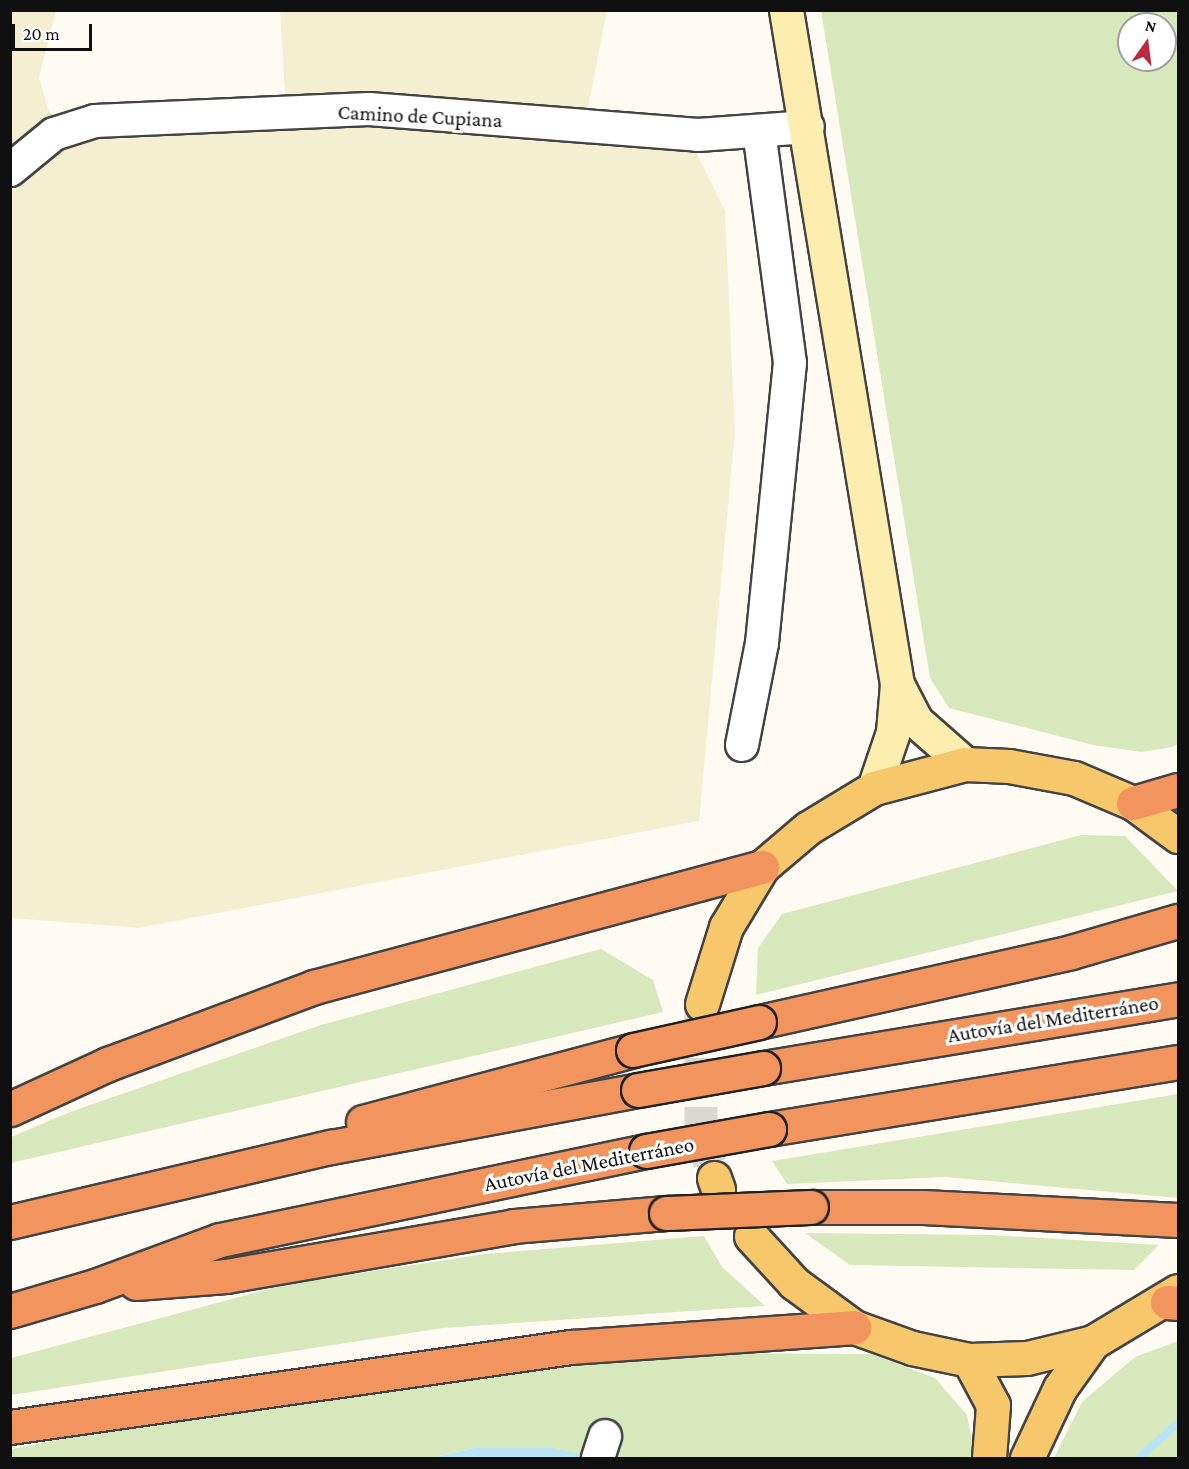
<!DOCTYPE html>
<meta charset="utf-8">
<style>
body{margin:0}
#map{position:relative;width:1189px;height:1469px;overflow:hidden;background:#fffbf2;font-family:"Crimson Pro",serif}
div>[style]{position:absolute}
.farmland>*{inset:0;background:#f5efd2}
.green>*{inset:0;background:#d7e9bc}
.water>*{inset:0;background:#b8e4f5}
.stream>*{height:8px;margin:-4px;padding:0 4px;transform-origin:4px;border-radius:4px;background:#b8e4f5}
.primary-tunnel>*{height:33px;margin-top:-16.5px;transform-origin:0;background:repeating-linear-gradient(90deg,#dbd8d0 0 33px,transparent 0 49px)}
.roads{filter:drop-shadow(2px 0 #434343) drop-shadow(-2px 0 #434343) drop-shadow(0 2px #434343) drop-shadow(0 -2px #434343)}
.street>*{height:32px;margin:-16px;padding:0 16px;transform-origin:16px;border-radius:16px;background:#fff}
.secondary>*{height:33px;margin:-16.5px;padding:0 16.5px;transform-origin:16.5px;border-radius:16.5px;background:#fdeeaf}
.primary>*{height:33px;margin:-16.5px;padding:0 16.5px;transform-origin:16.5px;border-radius:16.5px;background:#f6c86b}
.highway>*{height:33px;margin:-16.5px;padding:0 16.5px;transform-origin:16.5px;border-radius:16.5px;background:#f2945d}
.bridges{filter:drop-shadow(2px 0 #212121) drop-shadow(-2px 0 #212121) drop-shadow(0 2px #212121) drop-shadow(0 -2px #212121)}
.highway-bridge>*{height:33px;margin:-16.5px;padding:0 16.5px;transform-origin:16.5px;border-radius:16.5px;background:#f2945d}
span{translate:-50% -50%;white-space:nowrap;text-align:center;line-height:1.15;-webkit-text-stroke:6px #fff;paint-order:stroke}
.street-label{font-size:21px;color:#101010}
.frame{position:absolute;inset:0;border:12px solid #101010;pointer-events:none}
.north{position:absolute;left:1117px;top:12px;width:60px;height:60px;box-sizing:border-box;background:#fff;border:2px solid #9f9f9f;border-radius:50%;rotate:14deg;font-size:16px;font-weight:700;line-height:24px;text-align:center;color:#101010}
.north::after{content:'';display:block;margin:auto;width:21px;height:27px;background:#be293d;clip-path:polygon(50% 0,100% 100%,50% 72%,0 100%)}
.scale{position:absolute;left:12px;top:24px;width:80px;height:27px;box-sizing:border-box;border:3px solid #101010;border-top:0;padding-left:8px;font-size:18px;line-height:21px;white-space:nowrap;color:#101010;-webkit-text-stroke:4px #fff;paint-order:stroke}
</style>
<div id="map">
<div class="farmland">
<i style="clip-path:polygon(11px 11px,56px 11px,39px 78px,49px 112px,11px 144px)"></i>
<i style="clip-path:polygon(280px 11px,607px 11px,588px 108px,285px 96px)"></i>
<i style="clip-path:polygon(435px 124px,695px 150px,725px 211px,735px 432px,699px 821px,139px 928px,11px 918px,11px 178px,42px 153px,93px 134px)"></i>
</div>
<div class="green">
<i style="clip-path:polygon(evenodd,821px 11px,1178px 11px,1178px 744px,1172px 747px,1142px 752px,1093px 745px,949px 708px,930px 678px,821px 11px,1129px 24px,1165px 24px,1165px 60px,1129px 60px,1129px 24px)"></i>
<i style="clip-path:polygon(49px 112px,59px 118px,11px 155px,11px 144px)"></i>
<i style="clip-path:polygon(1081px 835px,1125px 836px,1178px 891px,756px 995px,758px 948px,782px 914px)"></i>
<i style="clip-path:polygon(601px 949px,653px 980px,663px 1012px,11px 1163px,11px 1137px,70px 1112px,321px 1025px)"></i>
<i style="clip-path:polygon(1178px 1094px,1178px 1198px,945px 1177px,787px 1184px,772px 1161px)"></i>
<i style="clip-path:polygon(805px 1233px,990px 1235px,1159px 1245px,1134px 1270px,850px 1265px)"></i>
<i style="clip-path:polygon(704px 1236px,722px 1267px,765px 1306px,443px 1328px,11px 1395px,11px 1358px,288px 1284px,485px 1254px)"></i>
<i style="clip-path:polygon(1178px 1341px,1178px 1458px,1054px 1458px,1082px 1402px,1135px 1357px)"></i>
<i style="clip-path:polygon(645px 1353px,871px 1354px,935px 1378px,967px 1415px,972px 1441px,1027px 1458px,593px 1458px,474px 1448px,432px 1458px,11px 1458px,11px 1449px,120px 1428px)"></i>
</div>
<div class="water">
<i style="clip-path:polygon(474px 1448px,553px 1448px,593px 1458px,432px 1458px)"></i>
</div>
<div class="stream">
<i style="left:1139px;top:1458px;width:52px;rotate:-41.9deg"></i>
</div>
<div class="primary-tunnel">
<i style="left:701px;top:1009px;width:122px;rotate:90deg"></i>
<i style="left:701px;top:1131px;width:49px;rotate:74.5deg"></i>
</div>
<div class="roads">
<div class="street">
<i style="left:10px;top:170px;width:57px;rotate:-39.3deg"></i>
<i style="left:54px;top:134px;width:43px;rotate:-17.6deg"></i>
<i style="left:95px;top:121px;width:274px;rotate:-2.5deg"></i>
<i style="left:369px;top:109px;width:330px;rotate:4.5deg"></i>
<i style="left:698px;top:135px;width:110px;rotate:-4.2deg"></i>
<i style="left:742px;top:745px;width:104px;rotate:-78.9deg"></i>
<i style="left:762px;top:643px;width:281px;rotate:-84.3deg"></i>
<i style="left:790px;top:363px;width:233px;rotate:-97.6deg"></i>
<i style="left:598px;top:1458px;width:23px;rotate:-72deg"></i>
</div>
<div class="secondary">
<i style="left:786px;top:10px;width:683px;rotate:80.65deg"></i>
<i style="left:897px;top:684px;width:48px;rotate:94.8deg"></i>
<i style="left:893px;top:732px;width:59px;rotate:108.7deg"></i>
<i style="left:897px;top:684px;width:42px;rotate:62.8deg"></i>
<i style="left:916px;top:721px;width:65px;rotate:41.3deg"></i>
</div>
<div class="primary">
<i style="left:702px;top:1004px;width:81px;rotate:-72.7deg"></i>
<i style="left:726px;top:927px;width:70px;rotate:-59deg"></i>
<i style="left:762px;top:867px;width:60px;rotate:-40.3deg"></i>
<i style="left:808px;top:828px;width:77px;rotate:-31.2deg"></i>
<i style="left:874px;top:788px;width:94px;rotate:-14.8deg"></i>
<i style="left:965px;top:764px;width:44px;rotate:2.6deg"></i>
<i style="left:1009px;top:766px;width:66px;rotate:10.5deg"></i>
<i style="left:1074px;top:778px;width:64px;rotate:23deg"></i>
<i style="left:1133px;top:803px;width:56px;rotate:36.3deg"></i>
<i style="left:714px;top:1178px;width:12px;rotate:70deg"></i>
<i style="left:751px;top:1236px;width:64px;rotate:47.5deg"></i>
<i style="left:794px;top:1283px;width:74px;rotate:36.3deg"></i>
<i style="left:854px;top:1327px;width:62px;rotate:19.9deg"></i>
<i style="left:912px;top:1348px;width:58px;rotate:11.9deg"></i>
<i style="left:969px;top:1360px;width:58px;rotate:-2deg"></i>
<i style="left:1027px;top:1358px;width:68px;rotate:-13.6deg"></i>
<i style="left:1093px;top:1342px;width:99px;rotate:-31deg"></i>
<i style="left:969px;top:1360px;width:51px;rotate:61.9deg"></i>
<i style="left:993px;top:1405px;width:53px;rotate:94.3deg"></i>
<i style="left:1027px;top:1458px;width:77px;rotate:-64.8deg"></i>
<i style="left:1060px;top:1388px;width:57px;rotate:-54.3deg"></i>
</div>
<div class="highway">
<i style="left:1133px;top:803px;width:47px;rotate:-16.1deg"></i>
<i style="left:759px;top:1022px;width:320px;rotate:-12.6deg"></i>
<i style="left:1071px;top:952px;width:111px;rotate:-16.2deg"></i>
<i style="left:763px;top:1068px;width:421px;rotate:-9.4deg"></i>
<i style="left:10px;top:1109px;width:108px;rotate:-24.7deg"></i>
<i style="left:108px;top:1064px;width:220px;rotate:-20.5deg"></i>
<i style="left:314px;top:987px;width:464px;rotate:-15deg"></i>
<i style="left:363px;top:1122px;width:279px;rotate:-14.9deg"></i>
<i style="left:769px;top:1129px;width:414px;rotate:-9.3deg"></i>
<i style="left:811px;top:1207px;width:112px"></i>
<i style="left:923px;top:1207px;width:255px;rotate:2.9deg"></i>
<i style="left:10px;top:1222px;width:330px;rotate:-13.2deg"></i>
<i style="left:331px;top:1147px;width:312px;rotate:-10.5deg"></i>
<i style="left:136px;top:1283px;width:90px;rotate:-4.4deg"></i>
<i style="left:226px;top:1276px;width:292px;rotate:-9.8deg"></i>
<i style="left:514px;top:1226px;width:153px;rotate:-4.9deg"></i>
<i style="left:1167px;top:1302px;width:11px;rotate:5deg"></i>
<i style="left:10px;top:1311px;width:89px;rotate:-16.4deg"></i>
<i style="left:95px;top:1286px;width:133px;rotate:-20.2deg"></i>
<i style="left:220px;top:1240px;width:435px;rotate:-11.8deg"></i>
<i style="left:10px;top:1427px;width:567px;rotate:-8.12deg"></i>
<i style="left:571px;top:1347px;width:284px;rotate:-4deg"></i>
</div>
</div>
<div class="bridges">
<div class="highway-bridge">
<i style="left:633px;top:1050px;width:129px;rotate:-12.5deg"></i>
<i style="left:638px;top:1090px;width:127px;rotate:-10deg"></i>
<i style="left:646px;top:1151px;width:125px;rotate:-10.1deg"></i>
<i style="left:666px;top:1213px;width:145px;rotate:-2.4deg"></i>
</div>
</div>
<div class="street-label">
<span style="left:420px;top:116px;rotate:3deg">Camino de Cupiana</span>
<span style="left:1053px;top:1019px;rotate:-9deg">Autovía del Mediterráneo</span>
<span style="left:589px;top:1164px;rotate:-11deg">Autovía del Mediterráneo</span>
</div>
<div class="frame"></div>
<div class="north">N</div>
<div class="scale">20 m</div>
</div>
